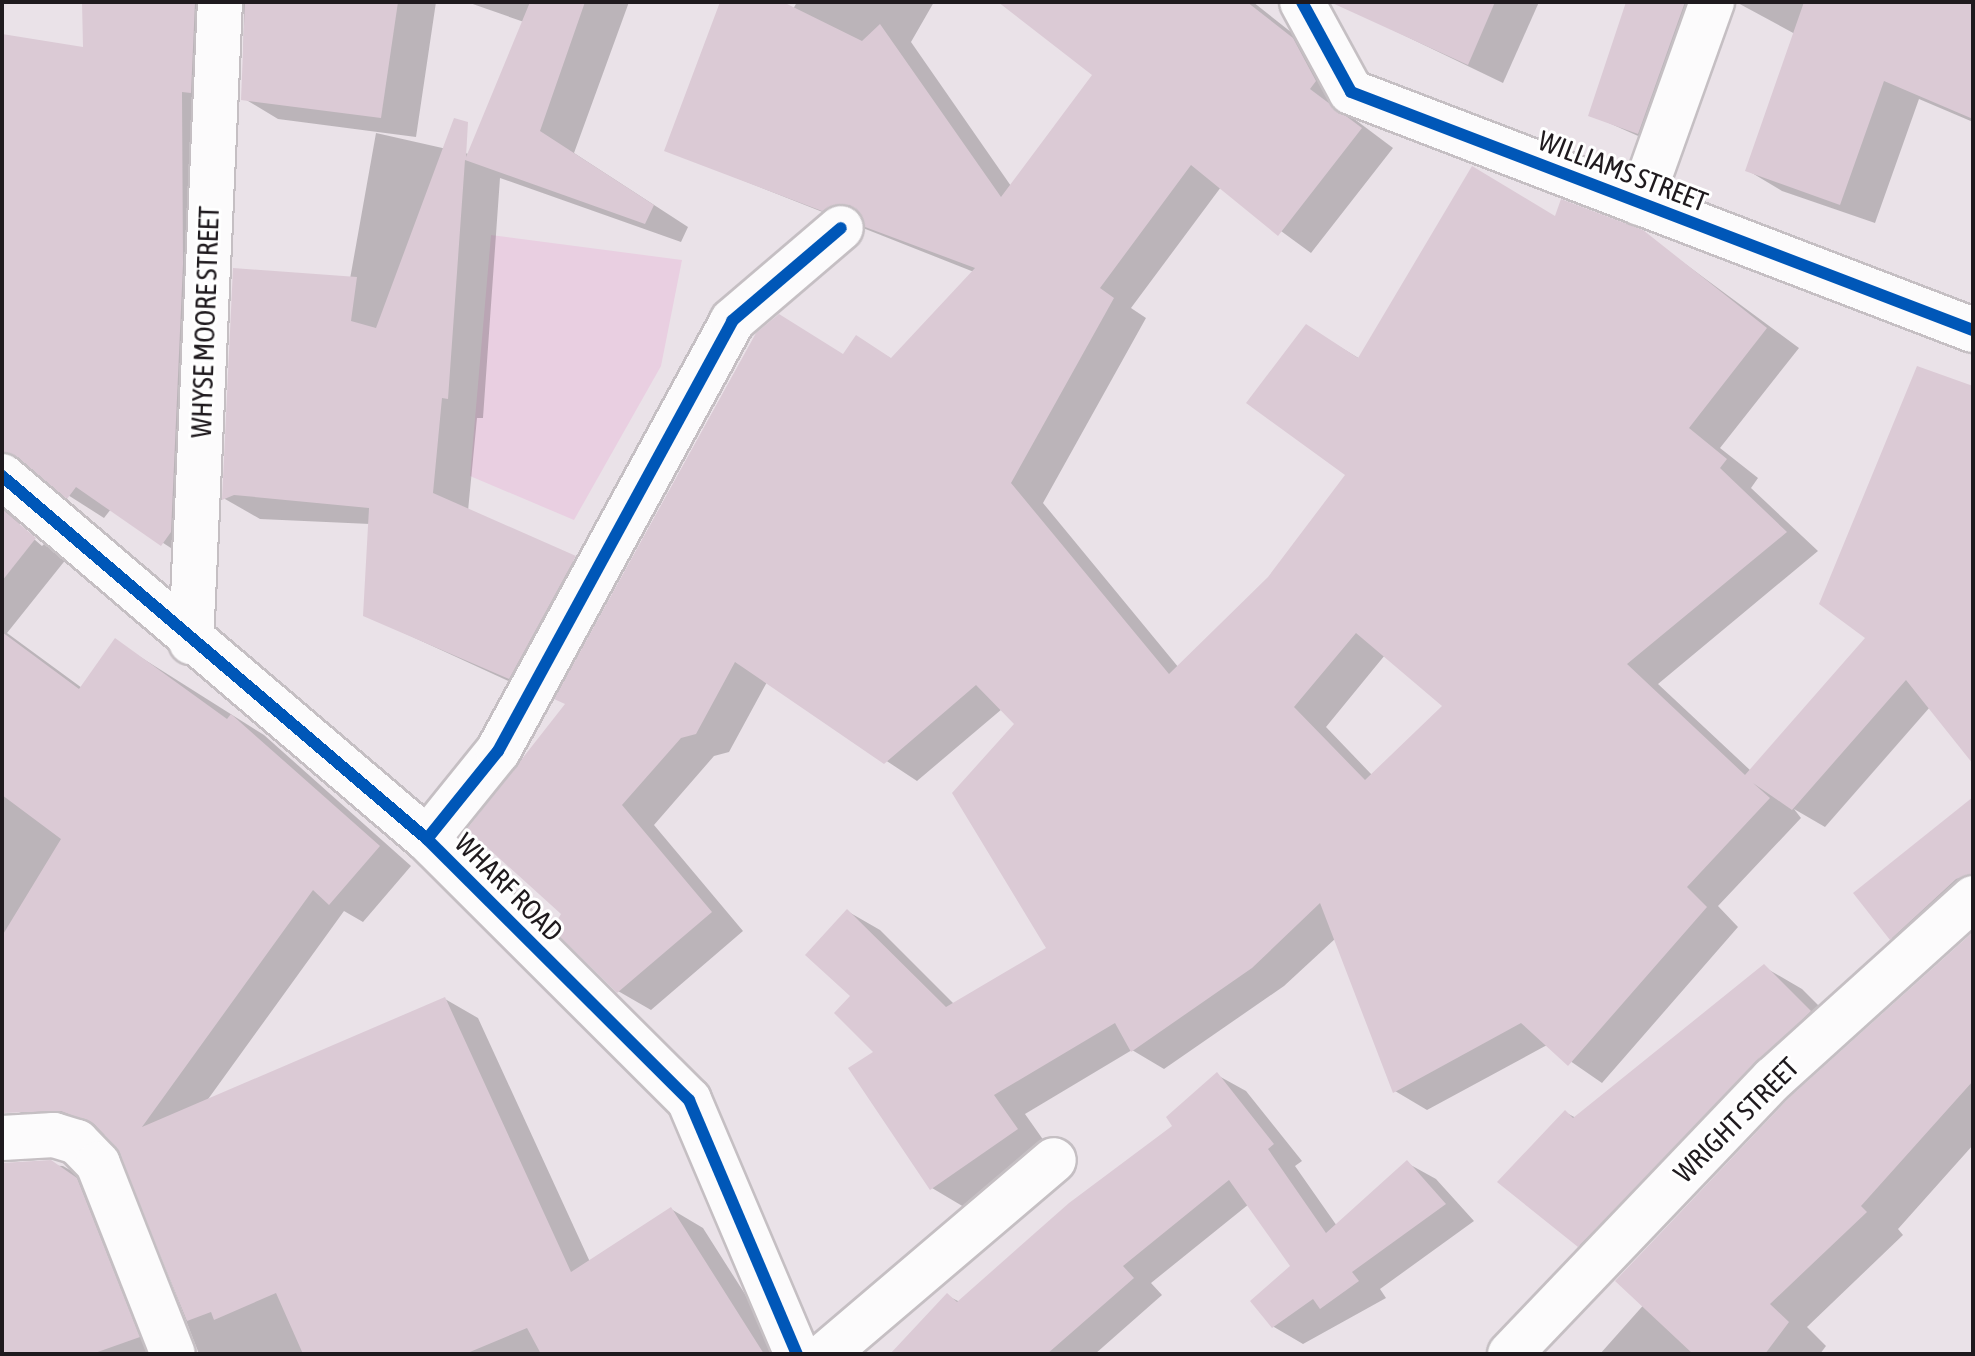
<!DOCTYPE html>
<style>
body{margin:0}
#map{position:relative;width:1975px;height:1356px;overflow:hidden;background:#eae2e8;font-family:"Asap Condensed",sans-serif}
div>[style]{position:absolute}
.green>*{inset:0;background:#e9cfe1}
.shadow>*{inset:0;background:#0003}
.building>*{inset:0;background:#dbcad5}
.roads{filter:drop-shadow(2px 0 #c5bfc3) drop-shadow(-2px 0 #c5bfc3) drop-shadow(0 2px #c5bfc3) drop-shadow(0 -2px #c5bfc3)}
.minor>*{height:44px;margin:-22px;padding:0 22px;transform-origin:22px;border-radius:22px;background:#fcfbfc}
.cycleway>*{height:12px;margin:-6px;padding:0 6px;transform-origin:6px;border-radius:6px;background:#0057b8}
span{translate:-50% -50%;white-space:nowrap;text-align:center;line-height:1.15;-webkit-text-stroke:6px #fff;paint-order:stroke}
.street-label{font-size:28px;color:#1f1a1e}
.frame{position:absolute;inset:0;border:4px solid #1f1a1e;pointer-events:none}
</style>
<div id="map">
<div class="green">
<i style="clip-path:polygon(491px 235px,682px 260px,661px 366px,574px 520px,470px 476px)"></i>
</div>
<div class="shadow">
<i style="clip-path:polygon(84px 2px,436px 2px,416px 137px,278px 119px,243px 98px,244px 3px,234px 8px,197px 565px,111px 509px,104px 518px,2px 453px,2px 36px,85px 50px)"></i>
<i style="clip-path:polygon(467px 2px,629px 2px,574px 153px,688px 227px,681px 242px,500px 178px,483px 418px,477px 418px,468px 511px,610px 578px,545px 698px,365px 615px,370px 524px,260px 519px,225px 499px,235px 270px,350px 279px,376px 133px,469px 154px,524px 22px)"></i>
<i style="clip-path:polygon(evenodd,722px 2px,792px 11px,797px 2px,934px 2px,911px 42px,1011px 186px,1095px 74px,1056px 2px,1253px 2px,1325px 59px,1341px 109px,1393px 148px,1311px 253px,1221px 187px,1131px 308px,1146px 318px,1043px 503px,1179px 668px,1269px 579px,1348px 475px,1307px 327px,1360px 359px,1556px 218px,1642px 232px,1799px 348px,1720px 448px,1758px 478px,1751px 488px,1818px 551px,1658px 684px,1751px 771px,1868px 638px,1973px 388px,1973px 761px,1930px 707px,1825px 827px,1794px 809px,1801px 818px,1718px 906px,1738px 927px,1602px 1083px,1547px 1045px,1427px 1110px,1395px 1091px,1336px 938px,1284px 986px,1164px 1069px,1132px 1050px,1025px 1114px,1049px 1148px,964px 1207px,932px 1188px,853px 996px,847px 911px,880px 930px,954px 1004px,1049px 948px,1017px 724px,1002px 709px,917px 781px,767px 682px,729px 752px,714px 756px,654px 825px,743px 931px,651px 1010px,618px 991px,555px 928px,844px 355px,857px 338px,892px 359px,974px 272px,666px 150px,722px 2px,1385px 655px,1445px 706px,1372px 775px,1326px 727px,1385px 655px)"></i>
<i style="clip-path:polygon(1408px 2px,1539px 2px,1503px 83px,1395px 31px)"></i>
<i style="clip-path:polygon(1628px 2px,1732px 2px,1674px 152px,1591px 115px)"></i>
<i style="clip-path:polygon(1736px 2px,1973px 2px,1973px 122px,1919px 99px,1875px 223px,1782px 191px,1747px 170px,1795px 34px)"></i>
<i style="clip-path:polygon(evenodd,2px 507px,67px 558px,7px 633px,82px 688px,115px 641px,264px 735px,411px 866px,363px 922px,344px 911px,206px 1102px,445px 999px,478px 1018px,590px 1262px,671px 1209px,703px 1228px,783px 1354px,199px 1354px,118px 1146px,106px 1135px,46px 1130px,2px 1100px,2px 507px,19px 520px,45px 543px,42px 546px,19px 526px,19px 520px)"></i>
<i style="clip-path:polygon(1973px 826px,1973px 923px,1929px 960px,1891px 938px)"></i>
<i style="clip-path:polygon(1973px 934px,1973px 1145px,1898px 1229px,1903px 1235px,1807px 1327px,1826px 1346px,1820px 1354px,1600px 1354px)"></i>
<i style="clip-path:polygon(1764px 967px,1802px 989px,1847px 1034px,1617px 1267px,1579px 1245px,1565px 1112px,1576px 1118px)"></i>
<i style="clip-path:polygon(1217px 1075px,1246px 1091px,1302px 1161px,1295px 1166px,1337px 1226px,1407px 1163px,1436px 1179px,1474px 1221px,1380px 1289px,1386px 1298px,1303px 1344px,1274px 1327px,1253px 1301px,1292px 1266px,1249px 1204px,1151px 1283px,1162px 1295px,1095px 1354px,893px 1354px,948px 1296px,960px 1302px,1174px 1127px)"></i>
<i style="clip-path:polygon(27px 1164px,63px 1166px,96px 1185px,170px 1354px,3px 1354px,2px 1174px)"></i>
</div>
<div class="building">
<i style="clip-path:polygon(82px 2px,195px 2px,191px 93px,182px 92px,183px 264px,171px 532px,161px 546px,76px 487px,67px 499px,2px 452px,2px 34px,83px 47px)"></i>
<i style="clip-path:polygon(245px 2px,398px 2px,381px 118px,241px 100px)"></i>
<i style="clip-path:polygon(530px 2px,585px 2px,540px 131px,654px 205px,645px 224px,465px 160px,448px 399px,442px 398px,433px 493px,576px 556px,509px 679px,363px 616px,369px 508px,234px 495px,222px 500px,233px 268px,357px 277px,351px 321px,376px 328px,454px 118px,468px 122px,466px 157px)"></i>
<i style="clip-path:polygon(evenodd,720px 2px,783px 2px,862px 41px,880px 24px,1001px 197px,1092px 75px,998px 2px,1247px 2px,1293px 38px,1316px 81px,1310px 89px,1362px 128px,1278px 236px,1191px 165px,1100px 288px,1114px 298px,1011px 483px,1169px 674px,1268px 577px,1345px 475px,1246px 403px,1306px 324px,1358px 358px,1472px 166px,1555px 216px,1561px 199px,1643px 230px,1767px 328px,1689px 428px,1727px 459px,1720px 468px,1787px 532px,1627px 664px,1745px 775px,1865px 638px,1819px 604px,1917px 366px,1973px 386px,1973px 764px,1906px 680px,1792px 810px,1753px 783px,1770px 798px,1687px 887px,1707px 907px,1568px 1066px,1521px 1023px,1393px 1093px,1320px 903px,1252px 968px,1131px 1052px,1115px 1023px,994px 1095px,1018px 1129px,930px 1190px,848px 1068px,873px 1052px,834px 1013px,850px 996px,805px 955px,847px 909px,946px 1007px,1046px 948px,952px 793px,1014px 724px,976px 685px,884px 764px,735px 662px,696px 734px,681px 738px,622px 805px,712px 912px,617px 993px,552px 929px,561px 914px,467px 829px,565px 704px,554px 699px,756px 333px,779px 314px,843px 354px,856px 335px,891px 358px,975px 268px,865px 227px,850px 205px,822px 211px,664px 151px,720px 2px,1356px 633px,1442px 706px,1365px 780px,1294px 707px,1356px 633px)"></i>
<i style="clip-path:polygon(1330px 2px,1495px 2px,1468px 65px)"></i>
<i style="clip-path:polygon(1626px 2px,1685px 2px,1638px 134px,1588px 116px)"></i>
<i style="clip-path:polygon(1804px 2px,1973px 2px,1973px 119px,1884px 81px,1840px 205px,1745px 171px)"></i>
<i style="clip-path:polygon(2px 509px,36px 538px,2px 581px)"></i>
<i style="clip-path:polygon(2px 632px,79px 689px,115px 638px,227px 719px,231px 714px,380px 846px,329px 905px,313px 890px,142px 1127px,445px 997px,571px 1272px,671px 1207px,764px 1354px,541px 1354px,527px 1328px,465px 1354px,303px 1354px,276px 1293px,214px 1320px,211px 1312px,187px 1321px,116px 1147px,94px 1124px,61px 1111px,2px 1113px,2px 936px,61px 839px,2px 795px)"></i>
<i style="clip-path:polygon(1973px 797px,1973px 874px,1956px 879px,1890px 940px,1853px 893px)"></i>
<i style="clip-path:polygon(1973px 932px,1973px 1081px,1861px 1206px,1867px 1212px,1770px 1304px,1789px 1322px,1765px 1354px,1693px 1354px,1615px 1281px,1790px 1097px)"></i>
<i style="clip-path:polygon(1764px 964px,1811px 1011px,1578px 1247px,1497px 1182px,1565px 1110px,1573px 1118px)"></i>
<i style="clip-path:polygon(1217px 1072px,1274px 1144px,1268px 1149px,1326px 1233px,1407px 1160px,1446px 1204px,1352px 1272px,1359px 1281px,1320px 1309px,1313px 1299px,1272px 1328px,1250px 1301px,1290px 1266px,1229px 1180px,1123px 1266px,1134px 1278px,1047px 1354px,890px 1354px,947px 1293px,957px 1302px,1069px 1203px,1172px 1126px,1166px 1117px)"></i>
<i style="clip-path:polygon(51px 1160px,77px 1178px,140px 1337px,92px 1354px,2px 1354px,2px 1163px)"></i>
</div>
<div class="roads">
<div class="minor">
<i style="left:1302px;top:2px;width:102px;rotate:61.4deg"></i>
<i style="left:1351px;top:92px;width:666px;rotate:20.94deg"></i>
<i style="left:1640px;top:203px;width:214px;rotate:-70.3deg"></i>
<i style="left:2px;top:476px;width:559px;rotate:40.5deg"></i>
<i style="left:427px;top:839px;width:370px;rotate:44.9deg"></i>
<i style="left:689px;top:1100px;width:276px;rotate:67deg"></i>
<i style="left:191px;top:642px;width:641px;rotate:-87.41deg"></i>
<i style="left:427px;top:839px;width:113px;rotate:-51.1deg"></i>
<i style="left:498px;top:751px;width:490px;rotate:-61.4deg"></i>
<i style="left:732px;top:321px;width:143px;rotate:-40.5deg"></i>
<i style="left:2px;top:1138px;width:52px;rotate:-3.3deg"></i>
<i style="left:54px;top:1135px;width:24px;rotate:17deg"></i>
<i style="left:77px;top:1142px;width:30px;rotate:46deg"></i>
<i style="left:98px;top:1164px;width:204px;rotate:68.5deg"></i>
<i style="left:826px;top:1354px;width:299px;rotate:-40.4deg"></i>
<i style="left:1510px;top:1354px;width:381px;rotate:-46.3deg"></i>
<i style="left:1773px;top:1079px;width:270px;rotate:-42.1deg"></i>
</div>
</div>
<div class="cycleway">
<i style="left:1302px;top:2px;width:102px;rotate:61.4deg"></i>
<i style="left:1351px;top:92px;width:666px;rotate:20.94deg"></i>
<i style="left:2px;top:476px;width:559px;rotate:40.5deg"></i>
<i style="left:427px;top:839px;width:370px;rotate:44.9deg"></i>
<i style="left:689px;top:1100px;width:276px;rotate:67deg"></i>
<i style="left:427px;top:839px;width:113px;rotate:-51.1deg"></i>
<i style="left:498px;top:751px;width:490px;rotate:-61.4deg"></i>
<i style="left:732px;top:321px;width:143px;rotate:-40.5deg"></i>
</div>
<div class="street-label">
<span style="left:1623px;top:171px;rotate:21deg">WILLIAMS STREET</span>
<span style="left:205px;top:322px;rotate:-88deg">WHYSE MOORE STREET</span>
<span style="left:509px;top:887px;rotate:45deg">WHARF ROAD</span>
<span style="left:1736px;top:1120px;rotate:-45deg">WRIGHT STREET</span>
</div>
<div class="frame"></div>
</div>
